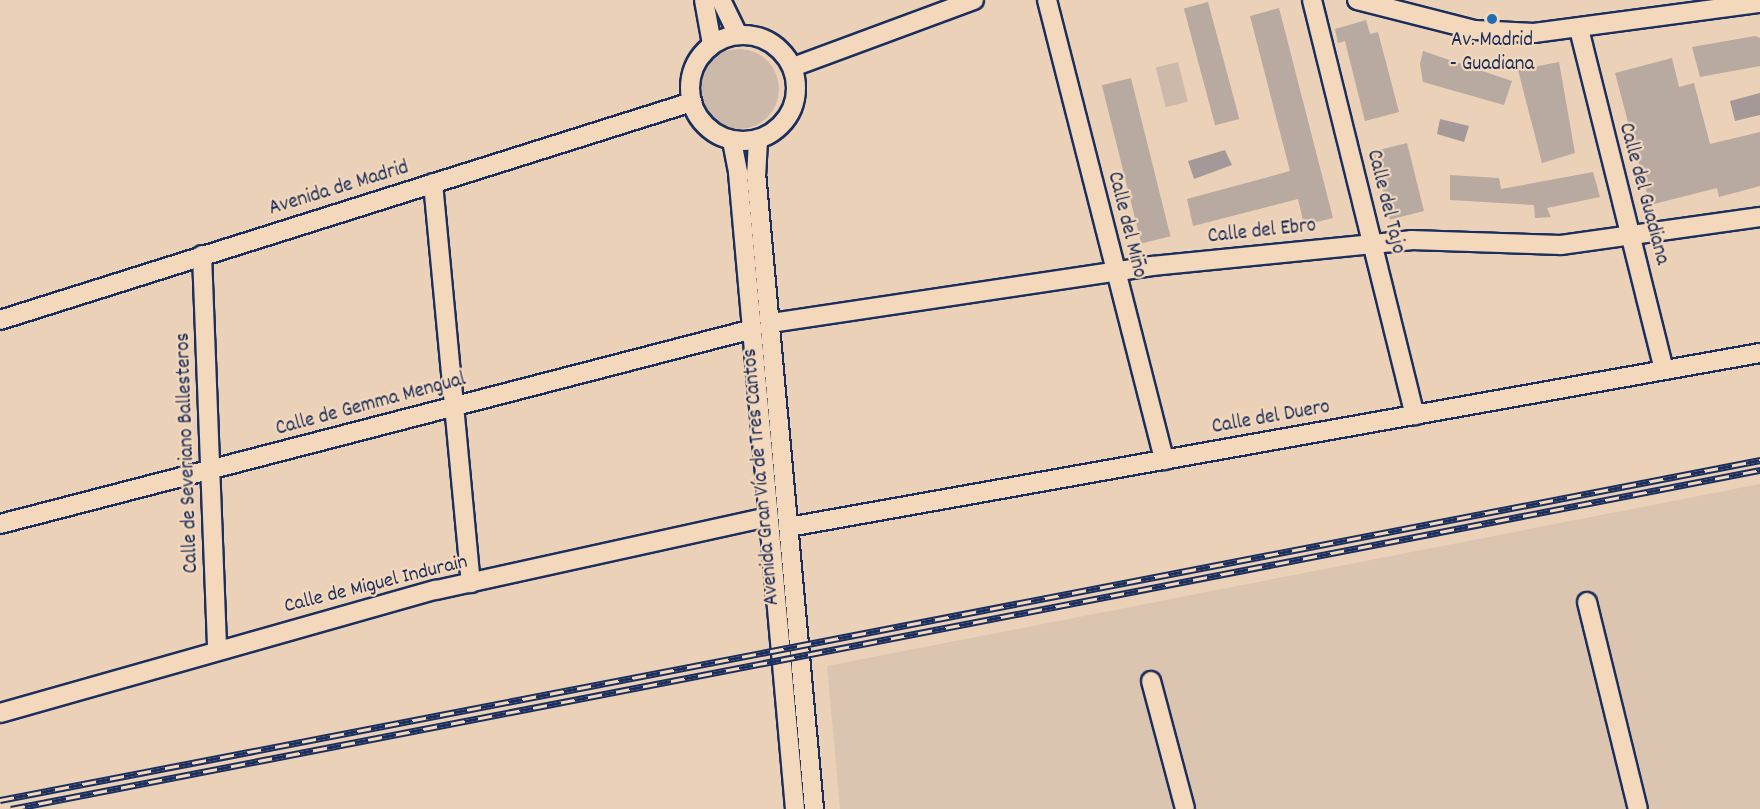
<!DOCTYPE html>
<meta charset="utf-8">
<style>
body{margin:0}
#map{position:relative;width:1760px;height:809px;overflow:hidden;background:#ebd1b7;font-family:Dekko,sans-serif}
div>[style]{position:absolute}
.built>*{inset:0;background:#dcc5b0}
.green>*{inset:0;background:#cdb9aa;transform-origin:0 0}
.round{border-radius:50%}
.water>*{inset:0;background:#a49998}
.building>*{inset:0;background:#b8a9a1;transform-origin:0 0}
.roads{filter:drop-shadow(2px 0 #1b2f5e) drop-shadow(-2px 0 #1b2f5e) drop-shadow(0 2px #1b2f5e) drop-shadow(0 -2px #1b2f5e)}
.minor>*{height:18px;margin:-9px;padding:0 9px;transform-origin:9px;border-radius:9px;background:#f4d8bb}
.minor>.ring{margin:-9px;padding:0;box-sizing:content-box;background:none;border:18px solid #f4d8bb;border-radius:50%}
.rail>*{height:7px;margin-top:-3.5px;transform-origin:0;background:repeating-linear-gradient(90deg,#f4d8bb 0 14px,#1b2f5e 0 28px);box-sizing:border-box;border-block:2px solid #1b2f5e}
.dots>*{width:16px;height:16px;translate:-50% -50%;box-sizing:border-box;border:3px solid #f4d8bb;border-radius:50%}
span{translate:-50% -50%;white-space:nowrap;text-align:center;line-height:1.15;-webkit-text-stroke:4.5px #f4d8bb;paint-order:stroke}
.poi-label{font-size:21px;color:#1b2f5e}
.street-label{font-size:21px;color:#1b2f5e}
</style>
<div id="map">
<div class="built">
<i style="clip-path:polygon(1760px 484px,1760px 809px,840px 809px,827px 666px)"></i>
</div>
<div class="green">
<i class="round" style="left:699px;top:49px;width:80px;height:80px"></i>
<i style="left:1178px;top:62px;width:41px;height:23px;rotate:76deg"></i>
</div>
<div class="water">
<i style="clip-path:polygon(1760px 93px,1760px 115px,1735px 121px,1730px 101px)"></i>
<i style="clip-path:polygon(1440px 119px,1469px 126px,1464px 142px,1437px 134px)"></i>
<i style="clip-path:polygon(1225px 150px,1232px 165px,1194px 179px,1188px 161px)"></i>
</div>
<div class="building">
<i style="left:1208px;top:2px;width:121px;height:25px;rotate:75deg"></i>
<i style="clip-path:polygon(1279px 8px,1333px 218px,1304px 225px,1298px 199px,1193px 226px,1187px 199px,1290px 171px,1250px 16px)"></i>
<i style="clip-path:polygon(1366px 20px,1370px 34px,1378px 32px,1399px 112px,1365px 121px,1345px 41px,1338px 43px,1335px 29px)"></i>
<i style="clip-path:polygon(1755px 36px,1760px 38px,1760px 66px,1700px 77px,1692px 47px)"></i>
<i style="clip-path:polygon(1423px 51px,1512px 81px,1504px 105px,1423px 82px,1420px 64px)"></i>
<i style="clip-path:polygon(1672px 58px,1679px 87px,1694px 83px,1710px 144px,1760px 132px,1760px 186px,1719px 197px,1717px 188px,1650px 205px,1615px 73px)"></i>
<i style="clip-path:polygon(1559px 62px,1575px 153px,1542px 163px,1518px 70px)"></i>
<i style="left:1131px;top:78px;width:163px;height:30px;rotate:76deg"></i>
<i style="left:1407px;top:143px;width:70px;height:35px;rotate:76deg"></i>
<i style="clip-path:polygon(1593px 172px,1600px 197px,1547px 208px,1551px 217px,1535px 218px,1534px 205px,1450px 200px,1450px 175px,1499px 178px,1501px 189px)"></i>
</div>
<div class="roads">
<div class="minor">
<i style="left:704px;top:0;width:45px;rotate:79.7deg"></i>
<i style="left:721px;top:0;width:39px;rotate:64deg"></i>
<i style="left:1047px;top:0;width:475px;rotate:75.7deg"></i>
<i style="left:1312px;top:0;width:428px;rotate:76.1deg"></i>
<i style="left:1357px;top:0;width:122px;rotate:14.3deg"></i>
<i style="left:1475px;top:30px;width:59px;rotate:2.9deg"></i>
<i style="left:1534px;top:33px;width:228px;rotate:-7.6deg"></i>
<i style="left:1579px;top:29px;width:350px;rotate:76deg"></i>
<i class="ring" style="left:690px;top:35px;width:88px;height:88px"></i>
<i style="left:793px;top:67px;width:193px;rotate:-20.3deg"></i>
<i style="left:758px;top:140px;width:33px;rotate:93deg"></i>
<i style="left:756px;top:173px;width:639px;rotate:84.79deg"></i>
<i style="left:732px;top:141px;width:33px;rotate:79deg"></i>
<i style="left:738px;top:173px;width:639px;rotate:84.88deg"></i>
<i style="left:433px;top:183px;width:402px;rotate:84.6deg"></i>
<i style="left:202px;top:255px;width:395px;rotate:87.8deg"></i>
<i style="left:0;top:320px;width:726px;rotate:-17.49deg"></i>
<i style="left:771px;top:323px;width:385px;rotate:-8.5deg"></i>
<i style="left:1152px;top:266px;width:260px;rotate:-5.7deg"></i>
<i style="left:1411px;top:240px;width:150px;rotate:1.9deg"></i>
<i style="left:1561px;top:245px;width:201px;rotate:-8deg"></i>
<i style="left:0;top:524px;width:778px;rotate:-14.52deg"></i>
<i style="left:789px;top:527px;width:986px;rotate:-10.16deg"></i>
<i style="left:1587px;top:602px;width:213px;rotate:76.2deg"></i>
<i style="left:1151px;top:681px;width:132px;rotate:75.1deg"></i>
<i style="left:0;top:713px;width:453px;rotate:-15.8deg"></i>
<i style="left:436px;top:590px;width:339px;rotate:-12.4deg"></i>
</div>
</div>
<div class="rail">
<i style="left:0;top:800px;width:1793px;rotate:-10.93deg"></i>
<i style="left:11px;top:809px;width:1782px;rotate:-10.97deg"></i>
</div>
<div class="dots">
<i style="left:1492px;top:19px;background:#1f6fb2"></i>
</div>
<div class="poi-label">
<span style="left:1492px;top:53px">Av. Madrid<br>- Guadiana</span>
</div>
<div class="street-label">
<span style="left:339px;top:189px;rotate:-17deg">Avenida de Madrid</span>
<span style="left:1643px;top:194px;rotate:75deg">Calle del Guadiana</span>
<span style="left:1385px;top:202px;rotate:76deg">Calle del Tajo</span>
<span style="left:1126px;top:225px;rotate:76deg">Calle del Miño</span>
<span style="left:1262px;top:232px;rotate:-6deg">Calle del Ebro</span>
<span style="left:371px;top:405px;rotate:-15deg">Calle de Gemma Mengual</span>
<span style="left:1271px;top:418px;rotate:-10deg">Calle del Duero</span>
<span style="left:188px;top:453px;rotate:-92deg">Calle de Severiano Ballesteros</span>
<span style="left:762px;top:477px;rotate:-95deg">Avenida Gran Vía de Tres Cantos</span>
<span style="left:376px;top:585px;rotate:-14deg">Calle de Miguel Indurain</span>
</div>
</div>
